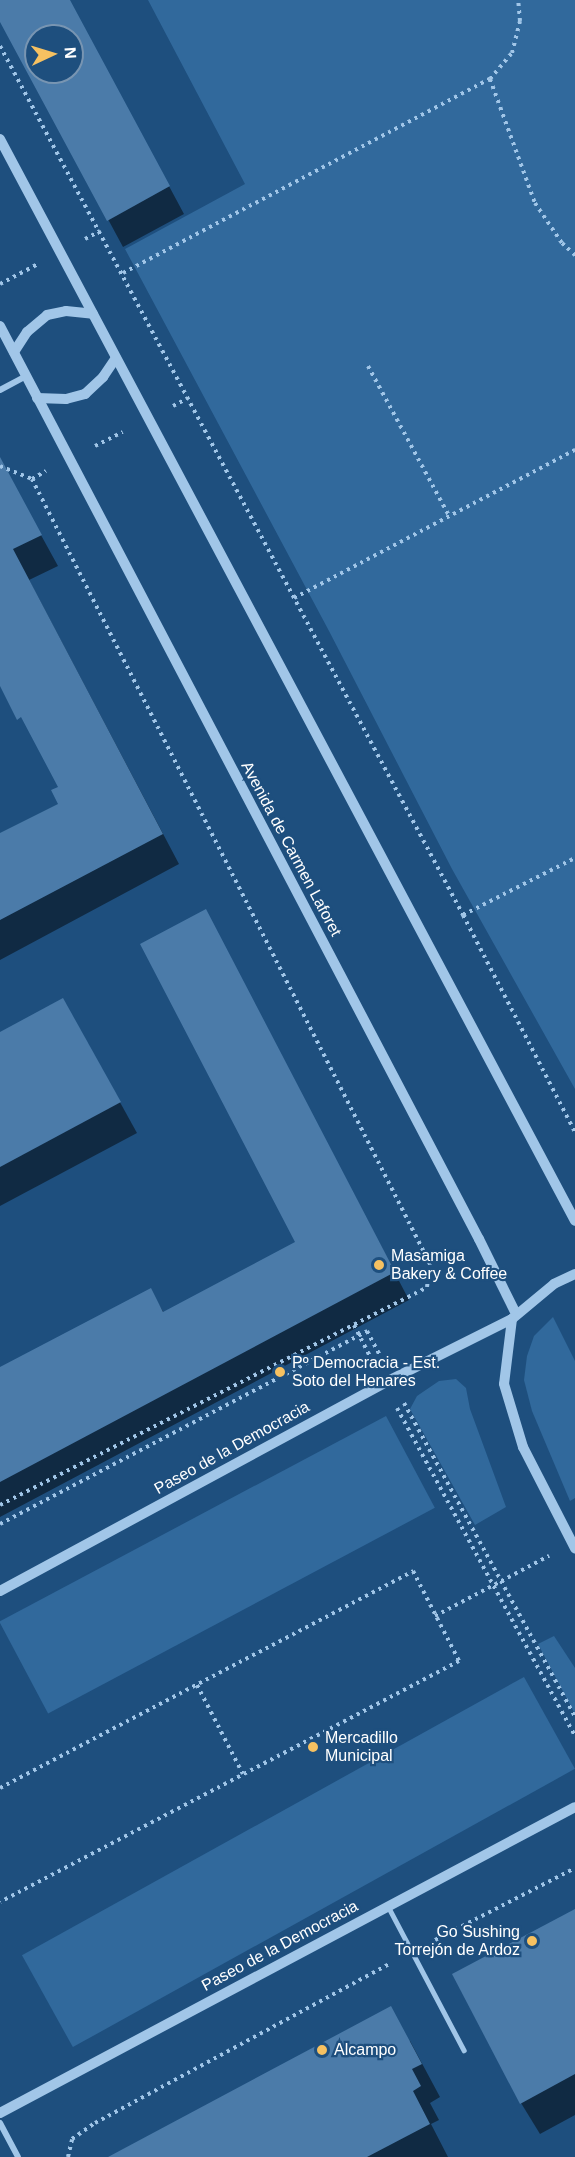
<!DOCTYPE html>
<meta charset="utf-8">
<style>
body{margin:0}
#map{position:relative;width:575px;height:2157px;overflow:hidden;background:#1e4f7e;font-family:Arial,sans-serif}
div>[style]{position:absolute}
.green>*{inset:0;background:#31699c;transform-origin:0 0}
.shadow>*{inset:0;background:#0007}
.building>*{inset:0;background:#4b7ba9}
.path>*{height:4px;margin-top:-2px;transform-origin:0;background:repeating-linear-gradient(90deg,#a1c6e8 0 3px,transparent 0 7.5px)}
.service>*{height:4.5px;margin:-2.25px;padding:0 2.25px;transform-origin:2.25px;border-radius:2.25px;background:#a1c6e8}
.minor>*{height:6px;margin:-3px;padding:0 3px;transform-origin:3px;border-radius:3px;background:#a1c6e8}
.tertiary>*{height:10px;margin:-5px;padding:0 5px;transform-origin:5px;border-radius:5px;background:#a1c6e8}
.dots>*{width:16px;height:16px;translate:-50% -50%;box-sizing:border-box;border:3px solid #1e4f7e;border-radius:50%}
span{translate:-50% -50%;white-space:nowrap;text-align:center;line-height:1.15;-webkit-text-stroke:4.5px #1e4f7e;paint-order:stroke}
.street-label{font-size:16px;color:#fff}
.poi-label{font-size:16px;color:#fff}
.left{translate:0 -50%;text-align:left}
.right{translate:-100% -50%;text-align:right}
.north{position:absolute;left:24px;top:24px;width:60px;height:60px;box-sizing:border-box;background:#1e4f7e;border:2px solid #7895b2;border-radius:50%;rotate:86deg;font-size:16px;font-weight:700;line-height:24px;text-align:center;color:#fff}
.north::after{content:'';display:block;margin:auto;width:21px;height:27px;background:#f6c161;clip-path:polygon(50% 0,100% 100%,50% 72%,0 100%)}
</style>
<div id="map">
<div class="green">
<i style="clip-path:polygon(148px 0,575px 0,575px 1089px,452px 869px,329px 631px,125px 249px,245px 184px)"></i>
<i style="clip-path:polygon(553px 1317px,575px 1361px,575px 1498px,570px 1501px,532px 1411px,524px 1380px,527px 1356px,534px 1336px)"></i>
<i style="clip-path:polygon(456px 1379px,466px 1388px,470px 1409px,506px 1507px,475px 1525px,410px 1409px,417px 1396px,439px 1381px)"></i>
<i style="left:386px;top:1416px;width:104px;height:438px;rotate:62deg"></i>
<i style="clip-path:polygon(554px 1636px,575px 1668px,575px 1714px,538px 1644px)"></i>
<i style="left:524px;top:1677px;width:105px;height:574px;rotate:61deg"></i>
</div>
<div class="shadow">
<i style="clip-path:polygon(evenodd,0 0,69px 0,184px 214px,123px 247px,0 19px,0 0,36px 36px,72px 36px,72px 72px,36px 72px,36px 36px)"></i>
<i style="clip-path:polygon(0 490px,36px 526px,58px 566px,29px 580px,179px 864px,0 960px,0 835px,60px 804px,60px 788px,0 673px)"></i>
<i style="clip-path:polygon(206px 911px,409px 1300px,0 1517px,0 1369px,150px 1290px,164px 1313px,297px 1243px)"></i>
<i style="clip-path:polygon(80px 1030px,137px 1133px,0 1206px,0 1033px)"></i>
<i style="clip-path:polygon(575px 1911px,575px 2115px,540px 2134px,521px 2103px)"></i>
<i style="clip-path:polygon(410px 2041px,440px 2097px,430px 2103px,439px 2120px,431px 2124px,448px 2157px,130px 2157px)"></i>
</div>
<div class="building">
<i style="clip-path:polygon(evenodd,0 0,70px 0,170px 186px,107px 221px,0 22px,0 0,36px 36px,72px 36px,72px 72px,36px 72px,36px 36px)"></i>
<i style="clip-path:polygon(0 457px,42px 535px,13px 549px,163px 834px,0 920px,0 833px,58px 804px,51px 790px,58px 787px,21px 717px,17px 720px,0 686px)"></i>
<i style="clip-path:polygon(206px 909px,395px 1272px,0 1482px,0 1367px,151px 1288px,163px 1312px,295px 1242px,140px 944px)"></i>
<i style="clip-path:polygon(63px 998px,121px 1102px,0 1167px,0 1032px)"></i>
<i style="clip-path:polygon(575px 1909px,575px 2074px,520px 2104px,452px 1974px)"></i>
<i style="clip-path:polygon(391px 2006px,422px 2064px,412px 2069px,421px 2086px,413px 2091px,430px 2124px,367px 2157px,108px 2157px)"></i>
</div>
<div class="path">
<i style="left:0;top:46px;width:985px;rotate:61.95deg"></i>
<i style="left:463px;top:915px;width:244px;rotate:62.7deg"></i>
<i style="left:490px;top:79px;width:132px;rotate:70.1deg"></i>
<i style="left:535px;top:203px;width:48px;rotate:56deg"></i>
<i style="left:562px;top:243px;width:18px;rotate:43deg"></i>
<i style="left:85px;top:239px;width:17px;rotate:-28deg"></i>
<i style="left:123px;top:273px;width:415px;rotate:-27.9deg"></i>
<i style="left:490px;top:79px;width:34px;rotate:-50deg"></i>
<i style="left:512px;top:53px;width:33px;rotate:-76deg"></i>
<i style="left:520px;top:21px;width:21px;rotate:-95deg"></i>
<i style="left:0;top:284px;width:41px;rotate:-27.8deg"></i>
<i style="left:368px;top:366px;width:170px;rotate:61.6deg"></i>
<i style="left:173px;top:406px;width:17px;rotate:-28deg"></i>
<i style="left:95px;top:446px;width:31px;rotate:-27deg"></i>
<i style="left:0;top:466px;width:35px;rotate:22deg"></i>
<i style="left:32px;top:479px;width:16px;rotate:-30deg"></i>
<i style="left:294px;top:598px;width:318px;rotate:-27.8deg"></i>
<i style="left:463px;top:915px;width:126px;rotate:-27deg"></i>
<i style="left:354px;top:1325px;width:37px;rotate:63deg"></i>
<i style="left:404px;top:1403px;width:358px;rotate:61.4deg"></i>
<i style="left:397px;top:1408px;width:373px;rotate:61.5deg"></i>
<i style="left:0;top:1505px;width:479px;rotate:-27deg"></i>
<i style="left:427px;top:1287px;width:23px;rotate:-83deg"></i>
<i style="left:430px;top:1264px;width:880px;rotate:-116.89deg"></i>
<i style="left:0;top:1524px;width:415px;rotate:-27.7deg"></i>
<i style="left:367px;top:1331px;width:26px;rotate:62deg"></i>
<i style="left:435px;top:1616px;width:129px;rotate:-27.8deg"></i>
<i style="left:197px;top:1685px;width:100px;rotate:62.7deg"></i>
<i style="left:0;top:1788px;width:467px;rotate:-27.7deg"></i>
<i style="left:413px;top:1571px;width:101px;rotate:62.9deg"></i>
<i style="left:459px;top:1661px;width:518px;rotate:152.3deg"></i>
<i style="left:435px;top:1940px;width:157px;rotate:-27.2deg"></i>
<i style="left:68px;top:2157px;width:18px;rotate:-77deg"></i>
<i style="left:72px;top:2139px;width:28px;rotate:-35deg"></i>
<i style="left:95px;top:2123px;width:336px;rotate:-28.4deg"></i>
</div>
<div class="service">
<i style="left:388px;top:1906px;width:163px;rotate:62.2deg"></i>
</div>
<div class="minor">
<i style="left:0;top:390px;width:30px;rotate:-28deg"></i>
<i style="left:0;top:2123px;width:38px;rotate:62deg"></i>
</div>
<div class="tertiary">
<i style="left:0;top:139px;width:1225px;rotate:62.01deg"></i>
<i style="left:0;top:326px;width:1031px;rotate:62.32deg"></i>
<i style="left:479px;top:1239px;width:84px;rotate:63.7deg"></i>
<i style="left:14px;top:352px;width:24px;rotate:-57deg"></i>
<i style="left:27px;top:332px;width:26px;rotate:-40deg"></i>
<i style="left:47px;top:315px;width:19px;rotate:-12deg"></i>
<i style="left:66px;top:311px;width:27px;rotate:6deg"></i>
<i style="left:37px;top:398px;width:29px;rotate:2deg"></i>
<i style="left:66px;top:399px;width:20px;rotate:-15deg"></i>
<i style="left:85px;top:394px;width:25px;rotate:-43deg"></i>
<i style="left:103px;top:377px;width:23px;rotate:-56deg"></i>
<i style="left:575px;top:1274px;width:23px;rotate:155deg"></i>
<i style="left:554px;top:1284px;width:55px;rotate:140.2deg"></i>
<i style="left:512px;top:1319px;width:65px;rotate:97deg"></i>
<i style="left:504px;top:1384px;width:66px;rotate:73.2deg"></i>
<i style="left:523px;top:1447px;width:114px;rotate:62.8deg"></i>
<i style="left:0;top:1591px;width:437px;rotate:-28.4deg"></i>
<i style="left:384px;top:1383px;width:143px;rotate:-26.6deg"></i>
<i style="left:0;top:2113px;width:651px;rotate:-28.02deg"></i>
</div>
<div class="dots">
<i style="left:379px;top:1265px;background:#f6c161"></i>
<i style="left:280px;top:1372px;background:#f6c161"></i>
<i style="left:313px;top:1747px;background:#f6c161"></i>
<i style="left:532px;top:1941px;background:#f6c161"></i>
<i style="left:322px;top:2050px;background:#f6c161"></i>
</div>
<div class="street-label">
<span style="left:291px;top:849px;rotate:62deg">Avenida de Carmen Laforet</span>
<span style="left:232px;top:1448px;rotate:-29deg">Paseo de la Democracia</span>
<span style="left:280px;top:1946px;rotate:-28deg">Paseo de la Democracia</span>
</div>
<div class="poi-label">
<span class="left" style="left:391px;top:1265px">Masamiga<br>Bakery &amp; Coffee</span>
<span class="left" style="left:292px;top:1372px">Pº Democracia - Est.<br>Soto del Henares</span>
<span class="left" style="left:325px;top:1747px">Mercadillo<br>Municipal</span>
<span class="right" style="left:520px;top:1941px">Go Sushing<br>Torrejón de Ardoz</span>
<span class="left" style="left:334px;top:2050px">Alcampo</span>
</div>
<div class="north">N</div>
</div>
